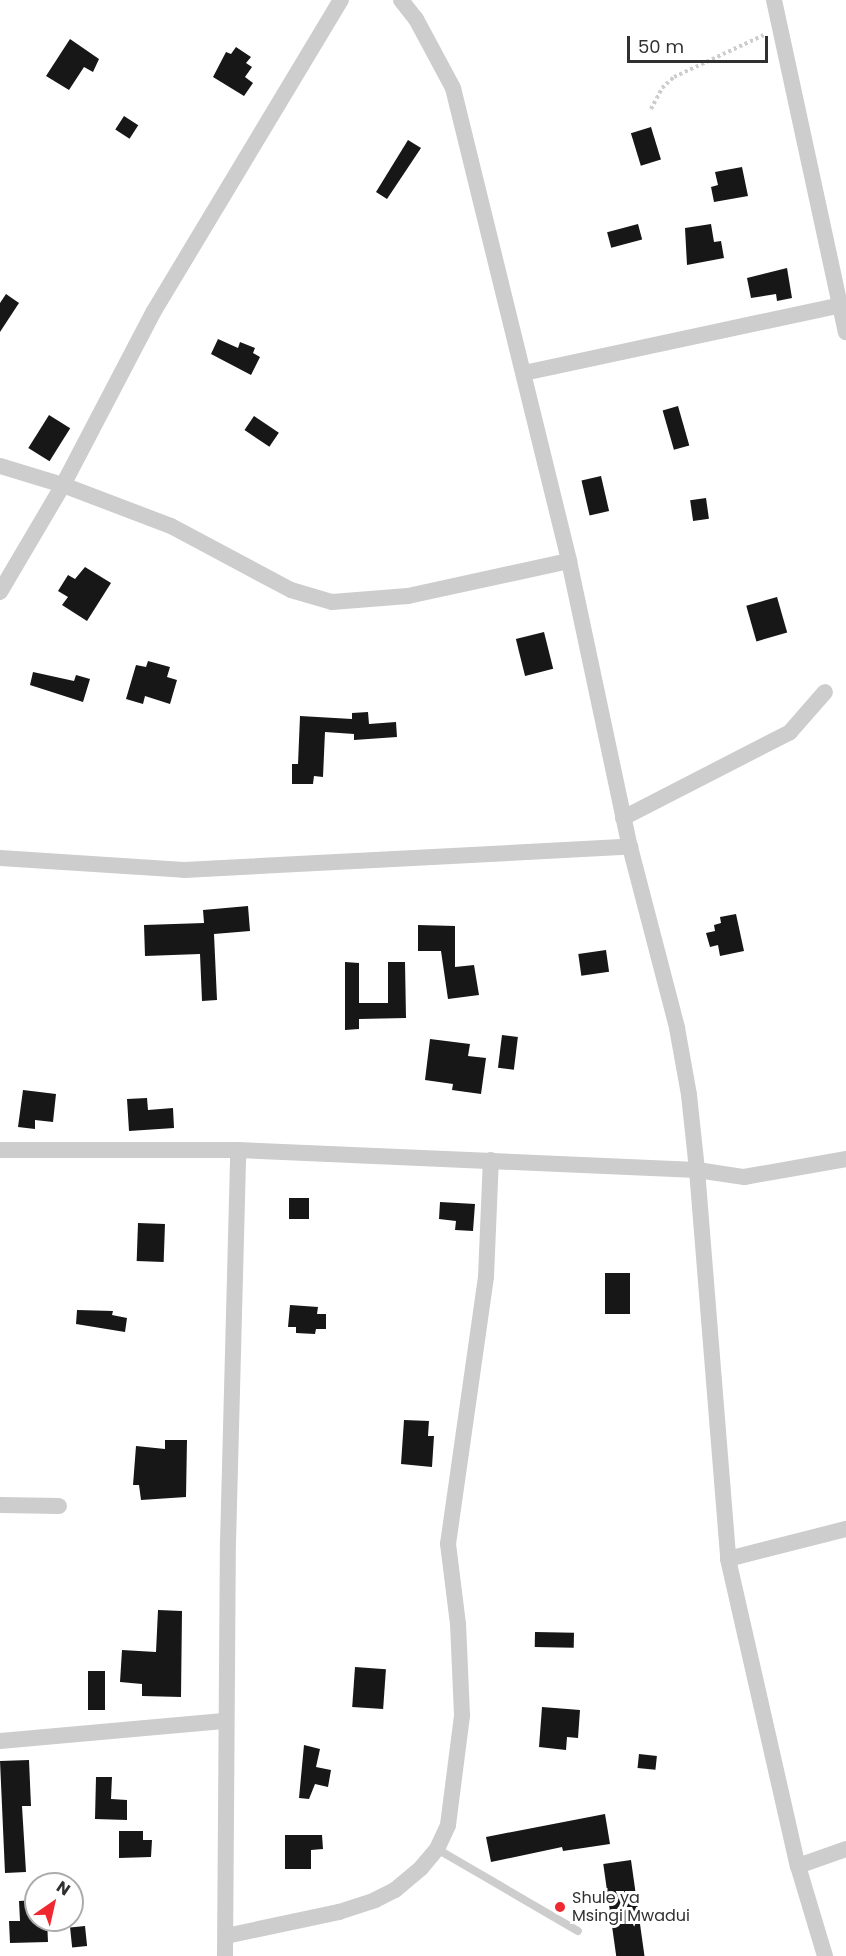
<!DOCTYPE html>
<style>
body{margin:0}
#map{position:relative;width:846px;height:1956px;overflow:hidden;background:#fff;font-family:Poppins,sans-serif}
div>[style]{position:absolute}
.building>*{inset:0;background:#171717;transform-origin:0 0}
.path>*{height:4px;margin-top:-2px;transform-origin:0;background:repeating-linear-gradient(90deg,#cdcdcd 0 3px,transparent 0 6px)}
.lane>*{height:8px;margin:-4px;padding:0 4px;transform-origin:4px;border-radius:4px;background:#cdcdcd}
.street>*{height:16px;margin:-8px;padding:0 8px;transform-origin:8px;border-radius:8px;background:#cdcdcd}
.dots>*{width:16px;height:16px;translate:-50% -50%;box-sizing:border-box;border:3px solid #fff;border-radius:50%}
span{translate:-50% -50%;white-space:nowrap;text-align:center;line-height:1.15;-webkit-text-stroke:6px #fff;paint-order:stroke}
.poi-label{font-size:16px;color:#303030}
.left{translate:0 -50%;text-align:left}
.north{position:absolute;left:24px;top:1872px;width:60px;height:60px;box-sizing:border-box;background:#fff;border:2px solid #acacac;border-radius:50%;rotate:34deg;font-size:16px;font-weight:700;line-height:24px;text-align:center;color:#303030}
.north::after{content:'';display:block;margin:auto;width:21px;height:27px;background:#f0282f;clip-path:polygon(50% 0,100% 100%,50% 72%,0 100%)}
.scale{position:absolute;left:627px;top:36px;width:141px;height:27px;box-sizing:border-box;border:3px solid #303030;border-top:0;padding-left:8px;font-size:18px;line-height:21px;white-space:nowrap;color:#303030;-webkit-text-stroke:4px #fff;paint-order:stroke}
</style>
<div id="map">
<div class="building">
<i style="clip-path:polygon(70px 39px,99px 59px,93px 72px,84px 67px,69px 90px,46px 76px)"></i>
<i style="clip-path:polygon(236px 47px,251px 57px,246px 63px,252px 67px,245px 77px,253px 83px,244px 96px,213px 77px,226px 52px,231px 54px)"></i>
<i style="left:124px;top:116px;width:17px;height:16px;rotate:33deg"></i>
<i style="left:651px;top:127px;width:34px;height:21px;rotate:73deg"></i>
<i style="clip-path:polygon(408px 140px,421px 148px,387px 199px,376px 192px)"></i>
<i style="clip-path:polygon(742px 167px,748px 196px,714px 202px,711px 187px,718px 185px,715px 172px)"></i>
<i style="left:638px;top:224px;width:16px;height:32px;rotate:75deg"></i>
<i style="clip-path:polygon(711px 224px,714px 242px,721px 241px,724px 258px,687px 265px,685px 228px)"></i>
<i style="clip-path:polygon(787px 268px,792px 298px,777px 301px,776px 294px,751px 298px,747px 278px)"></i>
<i style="clip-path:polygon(6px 294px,19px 303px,0 332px,0 303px)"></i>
<i style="clip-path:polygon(218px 339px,238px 348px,240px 342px,255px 348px,253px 353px,260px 357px,251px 375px,211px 354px)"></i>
<i style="left:678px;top:406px;width:41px;height:16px;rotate:74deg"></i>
<i style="left:49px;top:415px;width:25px;height:39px;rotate:32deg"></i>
<i style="left:254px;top:416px;width:30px;height:17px;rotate:34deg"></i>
<i style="left:601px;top:476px;width:36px;height:20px;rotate:77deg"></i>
<i style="left:706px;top:498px;width:21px;height:16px;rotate:82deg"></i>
<i style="clip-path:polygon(85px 567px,111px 583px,87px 621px,62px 605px,68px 597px,58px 591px,68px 575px,75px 579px)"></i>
<i style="left:777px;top:597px;width:37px;height:32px;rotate:74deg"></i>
<i style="left:544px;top:632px;width:38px;height:29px;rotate:76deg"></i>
<i style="clip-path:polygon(148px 661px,170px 667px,167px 677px,177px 680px,170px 704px,145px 696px,143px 704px,126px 699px,136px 665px,146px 667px)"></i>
<i style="clip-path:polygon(33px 672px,74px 681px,76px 675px,90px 679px,83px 702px,30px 685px)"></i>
<i style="clip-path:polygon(368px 712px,369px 724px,396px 722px,397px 737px,354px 740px,354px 734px,325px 732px,323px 777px,314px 776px,313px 784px,292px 784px,292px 764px,298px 764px,300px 716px,352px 719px,352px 713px)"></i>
<i style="clip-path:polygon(248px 906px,250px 931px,214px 934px,217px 1000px,202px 1001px,200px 954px,145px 956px,144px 925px,204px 923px,203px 910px)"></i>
<i style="clip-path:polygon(736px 914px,744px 951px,720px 956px,718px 945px,710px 947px,706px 933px,715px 931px,714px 925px,721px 923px,720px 917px)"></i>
<i style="clip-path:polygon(418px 925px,455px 926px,455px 967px,474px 965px,479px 995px,448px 999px,441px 951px,418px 951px)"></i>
<i style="left:606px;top:950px;width:22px;height:28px;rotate:82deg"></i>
<i style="clip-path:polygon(345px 962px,359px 963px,359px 1003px,388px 1003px,388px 962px,405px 962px,406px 1018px,359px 1019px,359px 1029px,345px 1030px)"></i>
<i style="left:502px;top:1035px;width:16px;height:33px;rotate:7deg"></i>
<i style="clip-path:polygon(430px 1039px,470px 1044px,468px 1056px,486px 1058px,481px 1094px,452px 1090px,453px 1084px,425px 1080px)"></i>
<i style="clip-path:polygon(23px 1090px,56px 1094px,53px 1122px,35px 1120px,35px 1129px,18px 1127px)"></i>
<i style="clip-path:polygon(147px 1098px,148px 1110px,173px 1108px,174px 1128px,129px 1131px,127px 1099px)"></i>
<i style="left:289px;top:1198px;width:20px;height:21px"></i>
<i style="clip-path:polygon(440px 1202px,475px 1204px,473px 1231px,455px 1230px,456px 1221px,439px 1219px)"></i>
<i style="left:138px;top:1223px;width:27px;height:38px;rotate:2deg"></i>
<i style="left:605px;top:1273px;width:25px;height:41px"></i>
<i style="clip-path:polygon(290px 1305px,318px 1307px,317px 1314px,326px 1314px,326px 1329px,316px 1329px,315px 1334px,296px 1333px,296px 1327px,288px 1327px)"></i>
<i style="clip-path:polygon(77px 1310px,113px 1311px,112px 1315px,127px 1318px,125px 1332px,76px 1324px)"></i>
<i style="clip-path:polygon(404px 1420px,429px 1421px,428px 1436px,434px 1436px,432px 1467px,401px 1464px)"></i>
<i style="clip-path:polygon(165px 1440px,187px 1440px,186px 1497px,141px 1500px,139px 1485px,133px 1485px,136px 1446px,165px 1449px)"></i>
<i style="clip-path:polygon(158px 1610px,182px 1611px,181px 1697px,142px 1696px,142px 1684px,120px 1682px,122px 1650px,156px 1652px)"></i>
<i style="left:535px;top:1632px;width:39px;height:15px;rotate:1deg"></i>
<i style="left:355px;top:1667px;width:31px;height:40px;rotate:4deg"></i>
<i style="left:88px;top:1671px;width:17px;height:39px"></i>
<i style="clip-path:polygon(542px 1707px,580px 1710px,578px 1738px,567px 1737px,566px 1750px,539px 1747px)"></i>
<i style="clip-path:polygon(304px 1745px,320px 1749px,316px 1767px,331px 1770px,328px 1787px,315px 1784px,309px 1799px,299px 1798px)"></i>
<i style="left:639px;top:1754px;width:18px;height:14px;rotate:6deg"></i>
<i style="clip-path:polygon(29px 1760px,31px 1806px,22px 1806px,26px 1872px,5px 1873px,0 1761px)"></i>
<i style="clip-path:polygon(96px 1777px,112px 1777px,111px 1799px,127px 1800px,127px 1820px,95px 1819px)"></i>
<i style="clip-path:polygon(605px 1814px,610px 1844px,563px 1851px,562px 1847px,491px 1862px,486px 1837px)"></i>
<i style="clip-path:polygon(119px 1831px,143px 1831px,143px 1840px,152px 1840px,151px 1857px,119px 1858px)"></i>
<i style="clip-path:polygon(285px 1835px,322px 1835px,323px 1849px,311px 1850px,311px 1869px,285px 1869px)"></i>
<i style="left:631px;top:1860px;width:97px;height:28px;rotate:82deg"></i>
<i style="clip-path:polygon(36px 1900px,36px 1920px,47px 1920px,48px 1942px,10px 1943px,9px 1921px,20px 1921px,19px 1901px)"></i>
<i style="left:85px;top:1926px;width:20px;height:15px;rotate:84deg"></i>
</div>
<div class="path">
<i style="left:651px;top:109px;width:24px;rotate:-62deg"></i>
<i style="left:662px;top:88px;width:16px;rotate:-43deg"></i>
<i style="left:674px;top:77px;width:99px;rotate:-25deg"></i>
</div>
<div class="lane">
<i style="left:437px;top:1849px;width:163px;rotate:30.2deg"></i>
</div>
<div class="street">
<i style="left:401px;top:0;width:24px;rotate:52deg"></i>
<i style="left:416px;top:19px;width:78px;rotate:61.8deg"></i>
<i style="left:453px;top:88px;width:487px;rotate:76.2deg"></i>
<i style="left:569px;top:561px;width:292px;rotate:78deg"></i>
<i style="left:630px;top:847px;width:187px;rotate:75.4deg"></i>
<i style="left:677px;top:1028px;width:68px;rotate:79.8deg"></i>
<i style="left:689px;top:1095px;width:75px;rotate:83.9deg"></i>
<i style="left:697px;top:1170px;width:390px;rotate:85.4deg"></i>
<i style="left:728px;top:1559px;width:315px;rotate:77.2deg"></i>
<i style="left:798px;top:1866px;width:94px;rotate:73.3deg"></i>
<i style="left:774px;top:0;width:340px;rotate:77.8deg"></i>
<i style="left:524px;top:373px;width:329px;rotate:-12.1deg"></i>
<i style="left:0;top:466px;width:66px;rotate:16.8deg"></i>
<i style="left:63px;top:485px;width:116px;rotate:20.8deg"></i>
<i style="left:171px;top:526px;width:136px;rotate:28.1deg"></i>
<i style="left:291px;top:590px;width:43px;rotate:16.3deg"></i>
<i style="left:332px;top:602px;width:76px;rotate:-4.5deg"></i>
<i style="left:408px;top:596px;width:165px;rotate:-12.3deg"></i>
<i style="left:0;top:592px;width:124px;rotate:-59.5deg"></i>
<i style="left:63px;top:485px;width:196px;rotate:-62.4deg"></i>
<i style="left:154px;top:311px;width:363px;rotate:-59deg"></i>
<i style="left:623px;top:818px;width:188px;rotate:-27.2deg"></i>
<i style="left:790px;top:732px;width:53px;rotate:-48.8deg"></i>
<i style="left:0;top:858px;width:184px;rotate:3.7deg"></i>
<i style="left:184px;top:870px;width:447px;rotate:-3deg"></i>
<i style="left:0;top:1150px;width:238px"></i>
<i style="left:238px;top:1150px;width:459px;rotate:2.5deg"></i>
<i style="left:697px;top:1170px;width:48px;rotate:8.5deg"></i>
<i style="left:744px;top:1177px;width:104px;rotate:-10deg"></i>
<i style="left:0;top:1505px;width:59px;rotate:1deg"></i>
<i style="left:728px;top:1559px;width:122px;rotate:-14.3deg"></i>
<i style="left:0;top:1741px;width:227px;rotate:-5.1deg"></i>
<i style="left:798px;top:1866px;width:51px;rotate:-19.5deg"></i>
<i style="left:226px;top:1936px;width:116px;rotate:-12deg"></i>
<i style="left:339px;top:1912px;width:38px;rotate:-18deg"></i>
<i style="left:375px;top:1900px;width:22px;rotate:-27deg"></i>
<i style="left:395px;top:1890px;width:34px;rotate:-40deg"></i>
<i style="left:421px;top:1868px;width:25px;rotate:-50deg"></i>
<i style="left:437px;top:1849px;width:26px;rotate:-65deg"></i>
<i style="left:448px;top:1825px;width:111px;rotate:-82.7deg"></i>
<i style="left:462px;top:1715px;width:91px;rotate:-92.5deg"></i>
<i style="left:458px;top:1624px;width:81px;rotate:-97.1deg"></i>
<i style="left:448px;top:1544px;width:270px;rotate:-81.9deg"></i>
<i style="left:486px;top:1277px;width:117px;rotate:-87.6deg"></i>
<i style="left:225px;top:1956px;width:413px;rotate:-89.6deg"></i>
<i style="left:228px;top:1543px;width:393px;rotate:-88.5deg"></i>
</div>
<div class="dots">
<i style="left:560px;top:1907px;background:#f0282f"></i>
</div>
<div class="poi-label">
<span class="left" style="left:572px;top:1907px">Shule ya<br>Msingi Mwadui</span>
</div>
<div class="north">N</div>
<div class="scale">50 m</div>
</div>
